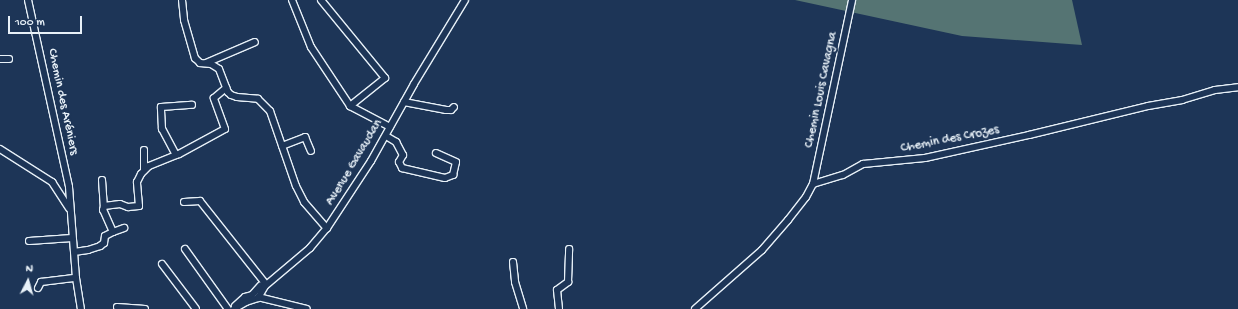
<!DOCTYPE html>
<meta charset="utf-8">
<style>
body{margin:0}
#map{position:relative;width:1238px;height:309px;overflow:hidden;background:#1d3557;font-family:"Gochi Hand",sans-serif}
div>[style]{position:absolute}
.green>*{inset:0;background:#557473}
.roads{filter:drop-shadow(1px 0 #e8f1f8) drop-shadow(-1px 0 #e8f1f8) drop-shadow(0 1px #e8f1f8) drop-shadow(0 -1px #e8f1f8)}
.minor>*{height:6px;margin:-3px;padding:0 3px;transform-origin:3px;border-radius:3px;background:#1d3557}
span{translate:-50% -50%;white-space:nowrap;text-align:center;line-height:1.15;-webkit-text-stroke:4px #1d3557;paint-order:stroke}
.street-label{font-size:13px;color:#e8f1f8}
.north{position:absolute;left:8px;top:261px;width:40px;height:40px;-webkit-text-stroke:3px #1d3557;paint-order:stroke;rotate:6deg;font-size:11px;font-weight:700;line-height:16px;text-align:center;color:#e8f1f8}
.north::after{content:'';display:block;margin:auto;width:14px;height:18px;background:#e8f1f8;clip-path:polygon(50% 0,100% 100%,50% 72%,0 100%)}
.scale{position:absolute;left:8px;top:16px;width:74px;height:18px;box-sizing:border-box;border:2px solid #e8f1f8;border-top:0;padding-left:5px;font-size:12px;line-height:14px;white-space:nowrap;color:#e8f1f8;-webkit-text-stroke:3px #1d3557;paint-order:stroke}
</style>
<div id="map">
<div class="green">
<i style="clip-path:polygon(795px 0,1072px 0,1082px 45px,962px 36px)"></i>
</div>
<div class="roads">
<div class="minor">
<i style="left:28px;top:0;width:191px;rotate:77.6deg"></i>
<i style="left:69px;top:187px;width:91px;rotate:85.6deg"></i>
<i style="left:76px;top:278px;width:31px;rotate:81deg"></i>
<i style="left:182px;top:0;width:20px;rotate:84deg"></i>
<i style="left:184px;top:20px;width:40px;rotate:74deg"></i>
<i style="left:195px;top:58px;width:7px;rotate:45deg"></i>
<i style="left:200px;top:63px;width:11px;rotate:5deg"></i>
<i style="left:211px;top:64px;width:9px;rotate:32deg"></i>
<i style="left:219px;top:69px;width:25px;rotate:69deg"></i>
<i style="left:228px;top:92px;width:4px;rotate:45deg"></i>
<i style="left:231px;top:95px;width:6px;rotate:18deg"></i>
<i style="left:237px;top:97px;width:21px;rotate:5deg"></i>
<i style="left:258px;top:99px;width:17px;rotate:45deg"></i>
<i style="left:270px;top:111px;width:79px;rotate:70.9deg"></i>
<i style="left:296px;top:186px;width:18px;rotate:63deg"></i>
<i style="left:304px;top:202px;width:35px;rotate:49deg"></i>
<i style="left:292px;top:0;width:51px;rotate:68deg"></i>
<i style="left:311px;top:47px;width:71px;rotate:56.5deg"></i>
<i style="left:350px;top:106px;width:45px;rotate:27.7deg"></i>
<i style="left:321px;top:0;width:101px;rotate:50.6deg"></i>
<i style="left:385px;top:78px;width:45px;rotate:141.3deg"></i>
<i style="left:0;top:59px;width:9px"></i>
<i style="left:206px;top:63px;width:53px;rotate:-23.2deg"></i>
<i style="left:404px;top:102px;width:43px;rotate:10.8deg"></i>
<i style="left:446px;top:110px;width:5px"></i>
<i style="left:451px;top:110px;width:4px;rotate:-45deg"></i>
<i style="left:386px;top:136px;width:12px;rotate:31deg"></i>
<i style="left:396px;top:142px;width:15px;rotate:62deg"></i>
<i style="left:403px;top:155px;width:8px;rotate:120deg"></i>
<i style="left:399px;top:162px;width:7px;rotate:63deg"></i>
<i style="left:402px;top:168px;width:44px;rotate:13.1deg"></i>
<i style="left:445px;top:178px;width:9px;rotate:-21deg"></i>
<i style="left:453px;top:175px;width:13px;rotate:-77deg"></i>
<i style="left:456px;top:162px;width:22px;rotate:-156deg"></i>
<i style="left:282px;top:146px;width:25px;rotate:-21deg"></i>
<i style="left:305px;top:137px;width:15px;rotate:67deg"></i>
<i style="left:0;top:149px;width:62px;rotate:32.4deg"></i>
<i style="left:52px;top:182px;width:31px;rotate:57deg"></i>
<i style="left:144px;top:150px;width:20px;rotate:90deg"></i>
<i style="left:176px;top:155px;width:30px;rotate:-118deg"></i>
<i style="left:162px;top:129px;width:22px;rotate:-93deg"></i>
<i style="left:161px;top:107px;width:31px;rotate:-4deg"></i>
<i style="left:102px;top:180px;width:26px;rotate:86deg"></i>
<i style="left:813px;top:184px;width:31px;rotate:-17deg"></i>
<i style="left:843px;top:175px;width:23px;rotate:-29deg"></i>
<i style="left:863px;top:164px;width:62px;rotate:-5.5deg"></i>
<i style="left:925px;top:158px;width:107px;rotate:-12.5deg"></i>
<i style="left:1029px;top:135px;width:122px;rotate:-13.7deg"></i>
<i style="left:1148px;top:106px;width:35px;rotate:-10deg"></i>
<i style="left:1182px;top:100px;width:34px;rotate:-17deg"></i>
<i style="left:1215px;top:90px;width:23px;rotate:-7deg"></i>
<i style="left:184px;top:202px;width:16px;rotate:-4deg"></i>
<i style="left:200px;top:201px;width:105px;rotate:51.6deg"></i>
<i style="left:113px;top:232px;width:12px;rotate:-20deg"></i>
<i style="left:29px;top:241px;width:43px;rotate:-4deg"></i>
<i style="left:185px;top:249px;width:74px;rotate:54.4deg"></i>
<i style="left:74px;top:252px;width:14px;rotate:-8deg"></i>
<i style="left:88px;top:250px;width:13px;rotate:-18deg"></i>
<i style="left:100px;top:246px;width:5px;rotate:-37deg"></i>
<i style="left:104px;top:243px;width:7px;rotate:-82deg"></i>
<i style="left:105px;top:236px;width:9px;rotate:-27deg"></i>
<i style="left:113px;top:232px;width:24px;rotate:-114deg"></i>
<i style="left:103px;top:210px;width:4px;rotate:-76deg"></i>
<i style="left:104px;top:206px;width:16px;rotate:-7deg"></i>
<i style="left:120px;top:204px;width:9px;rotate:21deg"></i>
<i style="left:128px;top:207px;width:11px;rotate:-5deg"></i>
<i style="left:139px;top:206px;width:24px;rotate:-95deg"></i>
<i style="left:137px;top:182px;width:9px;rotate:-63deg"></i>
<i style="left:141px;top:174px;width:11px;rotate:-45deg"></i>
<i style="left:149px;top:166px;width:32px;rotate:-22deg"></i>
<i style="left:179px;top:154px;width:52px;rotate:-28.5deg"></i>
<i style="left:225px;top:129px;width:33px;rotate:-110deg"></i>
<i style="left:214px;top:98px;width:16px;rotate:-40deg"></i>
<i style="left:513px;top:262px;width:20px;rotate:84deg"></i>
<i style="left:515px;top:282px;width:28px;rotate:73deg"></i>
<i style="left:162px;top:264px;width:56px;rotate:52.9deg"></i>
<i style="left:38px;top:288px;width:7px;rotate:-63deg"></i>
<i style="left:41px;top:282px;width:35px;rotate:-7deg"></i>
<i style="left:258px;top:297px;width:50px;rotate:13.8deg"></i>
<i style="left:235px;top:306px;width:13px;rotate:-42deg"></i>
<i style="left:245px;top:297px;width:7px;rotate:-16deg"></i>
<i style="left:252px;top:295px;width:13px;rotate:-48deg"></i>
<i style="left:117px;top:307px;width:28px;rotate:4deg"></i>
<i style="left:234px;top:309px;width:14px;rotate:-30deg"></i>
<i style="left:246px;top:302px;width:13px;rotate:-18deg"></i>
<i style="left:258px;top:298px;width:14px;rotate:-60deg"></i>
<i style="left:265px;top:286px;width:59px;rotate:-40.2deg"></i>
<i style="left:310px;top:248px;width:26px;rotate:-50deg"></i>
<i style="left:327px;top:228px;width:80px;rotate:-56.7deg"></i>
<i style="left:371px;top:161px;width:88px;rotate:-60.8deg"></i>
<i style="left:414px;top:84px;width:98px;rotate:-58.7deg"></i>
<i style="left:559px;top:309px;width:19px;rotate:-96deg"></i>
<i style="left:557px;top:290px;width:14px;rotate:-36deg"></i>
<i style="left:568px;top:282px;width:33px;rotate:-88deg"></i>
<i style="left:695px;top:309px;width:89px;rotate:-41.4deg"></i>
<i style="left:762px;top:250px;width:40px;rotate:-49deg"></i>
<i style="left:788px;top:220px;width:29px;rotate:-52deg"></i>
<i style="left:806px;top:197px;width:15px;rotate:-62deg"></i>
<i style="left:813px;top:184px;width:188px;rotate:-78deg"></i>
</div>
</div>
<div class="street-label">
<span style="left:822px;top:90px;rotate:-78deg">Chemin Louis Cavagna</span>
<span style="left:62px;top:102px;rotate:78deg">Chemin des Aréniers</span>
<span style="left:950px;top:140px;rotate:-11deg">Chemin des Crozes</span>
<span style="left:355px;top:163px;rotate:-59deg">Avenue Gavaudan</span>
</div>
<div class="north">N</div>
<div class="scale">100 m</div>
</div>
